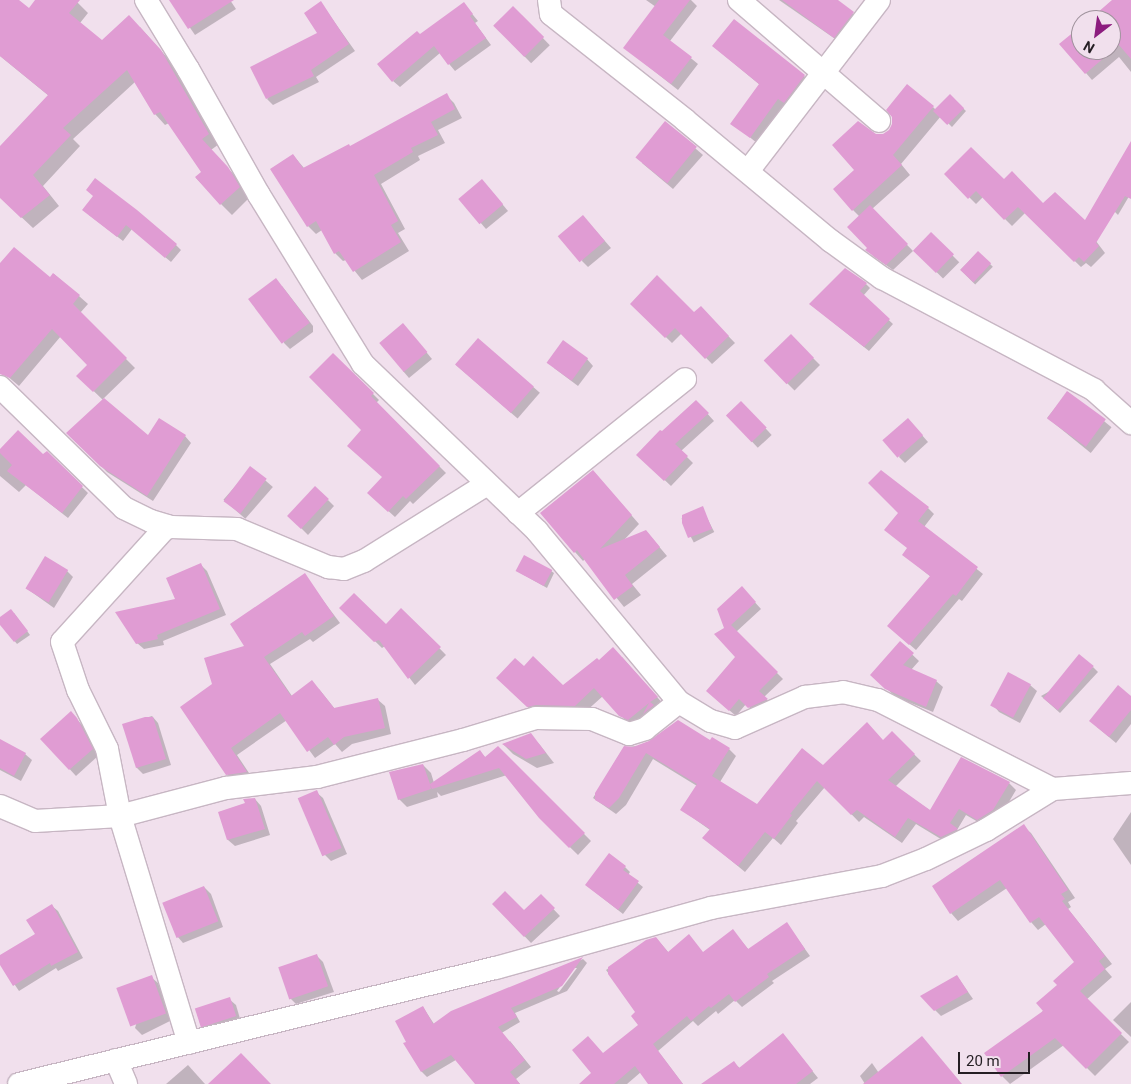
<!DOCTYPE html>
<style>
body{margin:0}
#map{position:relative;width:1131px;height:1084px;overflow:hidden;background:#f1e0ed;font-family:Roboto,sans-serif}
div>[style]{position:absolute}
.shadow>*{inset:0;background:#0003;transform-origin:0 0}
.building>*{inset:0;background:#e09cd3;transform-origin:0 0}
.roads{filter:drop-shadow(1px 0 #c7b6c3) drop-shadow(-1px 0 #c7b6c3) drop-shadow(0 1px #c7b6c3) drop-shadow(0 -1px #c7b6c3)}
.minor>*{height:22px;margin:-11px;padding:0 11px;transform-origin:11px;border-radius:11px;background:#fff}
span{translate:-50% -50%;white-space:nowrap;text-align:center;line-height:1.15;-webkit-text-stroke:4px #f1e0ed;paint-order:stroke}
.north{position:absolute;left:1071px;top:10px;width:50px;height:50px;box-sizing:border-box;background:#f1e0ed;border:1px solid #9f929c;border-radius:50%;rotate:210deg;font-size:14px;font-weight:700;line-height:20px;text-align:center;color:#241e23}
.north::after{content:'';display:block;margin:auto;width:18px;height:22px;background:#8c1c7e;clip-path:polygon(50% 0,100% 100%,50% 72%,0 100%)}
.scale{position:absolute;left:958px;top:1052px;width:72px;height:22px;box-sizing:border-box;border:2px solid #241e23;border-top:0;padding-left:6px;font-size:15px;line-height:18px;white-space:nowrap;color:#241e23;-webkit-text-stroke:4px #f1e0ed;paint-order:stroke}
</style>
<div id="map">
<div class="shadow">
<i style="clip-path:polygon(0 0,17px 0,29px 10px,37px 0,75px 0,88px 13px,80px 23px,102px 42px,140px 27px,171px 62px,219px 144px,211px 150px,238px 179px,249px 198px,232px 215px,221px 204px,196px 178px,202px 172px,169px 123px,165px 125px,155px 114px,135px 82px,73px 139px,80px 146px,43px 186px,59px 206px,33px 228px,0 197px,0 148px,49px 96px,0 56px)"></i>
<i style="clip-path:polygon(171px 0,230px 0,236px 9px,195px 35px)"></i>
<i style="clip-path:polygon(646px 0,691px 0,697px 6px,670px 41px,698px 64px,678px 90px,625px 48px,656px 7px)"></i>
<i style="clip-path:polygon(779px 0,836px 0,859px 19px,841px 43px)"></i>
<i style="clip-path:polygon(1113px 0,1131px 0,1131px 72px,1119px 57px,1092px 80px,1061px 44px,1081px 27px,1081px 50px,1111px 50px,1111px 20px,1090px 20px)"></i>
<i style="clip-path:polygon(321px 3px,355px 51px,316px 77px,319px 82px,273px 105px,267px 99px,319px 34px)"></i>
<i style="clip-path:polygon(464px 4px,478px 21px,475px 23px,491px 45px,455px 71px,440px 53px,400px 87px,393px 81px)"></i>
<i style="left:513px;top:7px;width:53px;height:26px;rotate:46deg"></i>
<i style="clip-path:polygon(713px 46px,804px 76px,811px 82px,757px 143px,732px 123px,760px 85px)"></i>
<i style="clip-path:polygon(446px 95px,454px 103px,462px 118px,438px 130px,445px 143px,418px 156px,420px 160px,381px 184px,405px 229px,398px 233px,409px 251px,362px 280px,346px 260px,343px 261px,335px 253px,322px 230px,316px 234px,308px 226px,293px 155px,304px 168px,350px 147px)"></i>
<i style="clip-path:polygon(950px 96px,966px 111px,952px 127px,941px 116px,901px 164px,910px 175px,872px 209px,913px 251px,893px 270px,873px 256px,868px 248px,860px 217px,853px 210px,856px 170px,876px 135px,883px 135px,933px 107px,937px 111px)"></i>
<i style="clip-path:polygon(665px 122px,703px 155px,673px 189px,642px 163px)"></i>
<i style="clip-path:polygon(1131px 169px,1131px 193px,1118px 215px,1100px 197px)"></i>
<i style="clip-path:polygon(946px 174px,1004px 181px,1043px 205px,1074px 212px,1105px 253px,1091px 267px,1086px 263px,1081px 267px,1025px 213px,1012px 226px,983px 197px,976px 204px)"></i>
<i style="clip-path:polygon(488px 187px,508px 211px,486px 229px,460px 199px)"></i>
<i style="clip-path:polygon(94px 196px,176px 245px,181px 250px,171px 262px,132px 229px,123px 241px,89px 215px)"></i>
<i style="clip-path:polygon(589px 223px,611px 248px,588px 267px,582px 261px)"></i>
<i style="left:931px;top:234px;width:40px;height:23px;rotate:45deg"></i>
<i style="left:978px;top:252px;width:21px;height:25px;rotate:45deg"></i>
<i style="clip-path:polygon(0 265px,50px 279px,54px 274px,79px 296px,88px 304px,80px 313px,135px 368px,103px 399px,149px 437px,185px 436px,191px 443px,153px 501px,107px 472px,68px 433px,103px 400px,78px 376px,89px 365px,61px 336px,19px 386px,0 370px)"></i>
<i style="clip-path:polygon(866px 284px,870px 288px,863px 296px,893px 324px,869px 351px,810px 304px)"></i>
<i style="clip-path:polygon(282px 286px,313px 326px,313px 332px,290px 349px,284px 343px)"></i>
<i style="clip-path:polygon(632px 304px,694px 313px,701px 308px,735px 343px,712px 364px,682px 333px,672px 343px)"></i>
<i style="clip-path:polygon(403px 324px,432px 359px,409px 378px,403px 371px)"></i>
<i style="left:791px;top:336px;width:41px;height:36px;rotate:45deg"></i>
<i style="left:478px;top:339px;width:82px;height:34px;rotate:41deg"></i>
<i style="clip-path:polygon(333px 354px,379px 400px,376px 403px,446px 473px,413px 504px,410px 501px,395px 517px,375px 499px,383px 477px)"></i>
<i style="clip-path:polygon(587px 359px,593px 366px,578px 386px,554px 368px)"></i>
<i style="left:1068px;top:392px;width:56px;height:33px;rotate:39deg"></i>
<i style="clip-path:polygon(696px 401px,714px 421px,681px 451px,693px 463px,671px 486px,638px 455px)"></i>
<i style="left:741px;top:402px;width:45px;height:19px;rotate:47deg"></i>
<i style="clip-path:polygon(914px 426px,928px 442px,905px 463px,899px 457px)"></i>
<i style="clip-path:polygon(0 451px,43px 456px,47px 453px,88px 493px,68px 518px,26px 485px,19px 492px,0 476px)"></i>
<i style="left:251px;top:468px;width:29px;height:42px;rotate:41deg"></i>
<i style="clip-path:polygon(593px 471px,639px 524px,624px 540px,646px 531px,667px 556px,632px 584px,641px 595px,624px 607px,585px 559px,583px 561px,575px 552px,541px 513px)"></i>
<i style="clip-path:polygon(328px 500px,334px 506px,308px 535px,289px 516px)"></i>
<i style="left:702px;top:508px;width:27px;height:23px;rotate:63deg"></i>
<i style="clip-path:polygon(928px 508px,934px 514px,924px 527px,983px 574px,962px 601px,959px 599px,916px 650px,895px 632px,931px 577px,904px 555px,908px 549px,899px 513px)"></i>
<i style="clip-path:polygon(201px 565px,207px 571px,226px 615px,163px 641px,164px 645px,144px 649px,137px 643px,176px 599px)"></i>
<i style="clip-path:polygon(67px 571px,73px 577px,54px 608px,26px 588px)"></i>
<i style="clip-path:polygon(517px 571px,551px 571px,554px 573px,547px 588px)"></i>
<i style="clip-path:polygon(304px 575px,340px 623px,313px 642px,310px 639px,270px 664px,292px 696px,319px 689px,335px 709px,377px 699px,385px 706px,391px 734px,352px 744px,342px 752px,335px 744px,315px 758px,287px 720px,237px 755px,253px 779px,234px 781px,227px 774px,213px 685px)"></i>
<i style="clip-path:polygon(742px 588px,761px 609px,736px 632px,783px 679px,764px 697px,773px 705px,755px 713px,746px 704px,736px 716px,714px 697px,737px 657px,726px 629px)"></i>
<i style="clip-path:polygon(341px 608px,386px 625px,402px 610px,446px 655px,415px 685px,385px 646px,382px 648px)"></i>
<i style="clip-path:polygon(14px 613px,30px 635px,17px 644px,0 623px,0 618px)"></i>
<i style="clip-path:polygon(900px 643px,919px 661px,911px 670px,936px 681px,943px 687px,933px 712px,896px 697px,878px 681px)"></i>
<i style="clip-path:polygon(622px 657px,665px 706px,629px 724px,603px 696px,584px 713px,536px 715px,498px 678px,524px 668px,563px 686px,599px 662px)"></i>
<i style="clip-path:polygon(1093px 667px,1098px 672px,1060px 713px,1041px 696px)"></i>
<i style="clip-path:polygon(1030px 685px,1037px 691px,1020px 723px,999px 712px,993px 705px)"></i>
<i style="clip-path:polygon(1131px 697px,1131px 724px,1116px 743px,1097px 727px)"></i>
<i style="clip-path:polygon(71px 713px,83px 726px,98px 756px,76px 776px,42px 739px)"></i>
<i style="clip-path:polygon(152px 716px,158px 723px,171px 765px,143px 774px,137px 768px,124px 725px)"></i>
<i style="clip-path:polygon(892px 733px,921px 761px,895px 787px,931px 811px,1009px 783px,1016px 790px,1000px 817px,985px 826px,966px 815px,957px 830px,964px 836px,949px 844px,916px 824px,902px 843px,864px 817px,859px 822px,825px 787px,796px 821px,798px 823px,781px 845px,773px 838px,745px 872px,704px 838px,710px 830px,682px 810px,697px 786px,653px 759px,626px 805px,616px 814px,593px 798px,624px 747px,711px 741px,729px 749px,736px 756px,720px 782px,757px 806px,823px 767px,883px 741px)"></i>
<i style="clip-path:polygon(530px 735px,540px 745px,554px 763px,537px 768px,513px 754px,503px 744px)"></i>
<i style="clip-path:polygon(0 741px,25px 754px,32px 760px,21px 781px,0 770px)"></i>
<i style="clip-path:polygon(498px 747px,591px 841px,578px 855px,540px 818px,507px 775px,441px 796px,437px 792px,438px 797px,407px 807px,399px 799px,423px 765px,431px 773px,434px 783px,480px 752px,486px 758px)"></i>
<i style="clip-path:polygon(316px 792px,323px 798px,347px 854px,331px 861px,325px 855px)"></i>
<i style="clip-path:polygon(255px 799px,261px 806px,270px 835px,235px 846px,228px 840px,220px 812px,247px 804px)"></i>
<i style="clip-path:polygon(1131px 812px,1131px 865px,1113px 839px)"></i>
<i style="clip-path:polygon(1023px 826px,1031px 833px,1075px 898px,1068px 902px,1071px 907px,1068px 909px,1112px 964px,1105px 969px,1112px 977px,1086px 1000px,1129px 1042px,1095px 1076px,1064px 1045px,1010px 1084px,1002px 1076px,1059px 985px,1076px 962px,1046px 924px,1038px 930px,1031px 922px,1007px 888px,958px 921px,951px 913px)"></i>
<i style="clip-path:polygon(625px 867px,630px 872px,628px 875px,643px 887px,623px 914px,586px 885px)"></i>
<i style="clip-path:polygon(204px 887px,211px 894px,223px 927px,183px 943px,177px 936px)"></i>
<i style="clip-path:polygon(541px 896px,560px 916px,531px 943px,494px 904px,524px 912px)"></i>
<i style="clip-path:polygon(52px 906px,58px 911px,83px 958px,58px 971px,56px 968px,19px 991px,0 963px,0 957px,36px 934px)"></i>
<i style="clip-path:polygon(787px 924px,810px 956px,772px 981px,774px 983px,742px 1007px,735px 1000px,718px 1014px,716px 1011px,698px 1026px,693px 1021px,658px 1051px,683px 1084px,649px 1084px,641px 1072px,627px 1084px,581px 1084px,593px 1073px,603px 1054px,640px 1025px,637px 1012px,606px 970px,646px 941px,656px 938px,669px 953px,703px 953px,733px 931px,749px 950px)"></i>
<i style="clip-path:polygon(316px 955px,323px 962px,334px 992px,296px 1004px,290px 998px)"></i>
<i style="clip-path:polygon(evenodd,583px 959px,587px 963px,567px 991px,515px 1013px,520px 1022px,427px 1077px,422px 1072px,407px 1042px,423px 1007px,434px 1024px,452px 1012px,583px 959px,574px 968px,577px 968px,559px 992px,557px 991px,574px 968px)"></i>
<i style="clip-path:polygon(957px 976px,973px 999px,941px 1016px,935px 1010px)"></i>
<i style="clip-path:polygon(151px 977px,158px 983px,172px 1020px,142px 1035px,135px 1028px)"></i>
<i style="clip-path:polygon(229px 999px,236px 1005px,241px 1022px,208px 1032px,201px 1026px,196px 1009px)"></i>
<i style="clip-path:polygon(1131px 1002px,1131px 1037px,1113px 1020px)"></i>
<i style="clip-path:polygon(510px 1041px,531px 1067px,516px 1079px,520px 1084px,477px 1084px)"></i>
<i style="clip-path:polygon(789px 1042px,818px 1078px,810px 1084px,725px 1084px,734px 1063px,741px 1069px)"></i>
<i style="clip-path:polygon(872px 1063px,885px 1082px,884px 1084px,865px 1084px,860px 1076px)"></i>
<i style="clip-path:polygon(188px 1065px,205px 1084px,166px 1084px)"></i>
</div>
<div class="building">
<i style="clip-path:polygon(0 0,19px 0,29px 8px,35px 0,80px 0,69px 13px,102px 40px,129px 15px,161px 50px,209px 134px,202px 139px,228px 167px,240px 187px,220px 205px,195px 177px,201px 172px,160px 112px,154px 115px,127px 70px,63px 128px,71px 135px,33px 175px,50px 195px,21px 218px,0 198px,0 146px,48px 95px,0 56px)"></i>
<i style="clip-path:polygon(169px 0,234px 0,188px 29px)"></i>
<i style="clip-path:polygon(659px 0,690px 0,663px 35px,692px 57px,671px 84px,623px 48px)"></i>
<i style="clip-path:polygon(782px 0,838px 0,854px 12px,834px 38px)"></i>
<i style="clip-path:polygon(1112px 0,1131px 0,1131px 59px,1119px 45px,1085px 74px,1059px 44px,1081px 26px,1081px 50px,1111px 50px,1111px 20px,1089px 20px)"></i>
<i style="clip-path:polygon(321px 1px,349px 44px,311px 70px,314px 76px,266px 99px,250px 67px,317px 33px,304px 13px)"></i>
<i style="clip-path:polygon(464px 2px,473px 14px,470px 16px,486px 38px,448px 65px,434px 46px,392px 82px,377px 64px,417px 31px,420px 34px)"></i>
<i style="left:513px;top:6px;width:44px;height:28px;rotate:45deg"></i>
<i style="clip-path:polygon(734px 19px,805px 75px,784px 103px,778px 99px,750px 138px,730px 124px,759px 84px,712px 46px)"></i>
<i style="clip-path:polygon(907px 84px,934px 106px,893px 155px,902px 165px,852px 211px,833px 189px,854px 170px,832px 145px,858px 121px,876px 134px,883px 134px,889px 130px,892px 124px,892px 117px,886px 110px)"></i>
<i style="clip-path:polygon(447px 93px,455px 109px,431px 122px,438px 135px,411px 148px,413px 152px,374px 175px,398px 221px,391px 225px,401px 242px,353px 272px,339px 251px,334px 254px,316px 221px,307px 227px,270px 169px,293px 154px,303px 168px,349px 144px,350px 146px)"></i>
<i style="left:950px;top:94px;width:20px;height:24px;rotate:45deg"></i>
<i style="left:665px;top:121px;width:41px;height:47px;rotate:39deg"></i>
<i style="clip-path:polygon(1131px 141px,1131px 199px,1125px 196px,1096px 243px,1099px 246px,1084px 262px,1079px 257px,1074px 262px,1018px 207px,1004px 220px,976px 191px,968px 199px,944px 174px,971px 147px,1004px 179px,1012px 171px,1043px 203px,1055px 192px,1085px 220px)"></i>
<i style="clip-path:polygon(95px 178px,137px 210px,177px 244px,165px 258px,126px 225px,117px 237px,82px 210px,93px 196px,86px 190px)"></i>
<i style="left:482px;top:179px;width:33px;height:31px;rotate:50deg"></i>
<i style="clip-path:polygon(870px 205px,908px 244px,886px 265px,865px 250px,867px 248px,847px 227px)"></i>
<i style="left:583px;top:215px;width:34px;height:33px;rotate:50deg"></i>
<i style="left:931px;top:232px;width:32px;height:26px;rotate:44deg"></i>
<i style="clip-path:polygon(14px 247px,50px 277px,53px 273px,80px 295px,73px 304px,127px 358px,93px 392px,76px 376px,87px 365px,52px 329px,10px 378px,0 374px,0 263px)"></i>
<i style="left:978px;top:251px;width:18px;height:26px;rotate:43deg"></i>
<i style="clip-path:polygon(845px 268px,867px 283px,860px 291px,890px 319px,864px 347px,809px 304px)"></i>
<i style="clip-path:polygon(657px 275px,694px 312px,701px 306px,729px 336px,705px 359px,675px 328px,665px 338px,630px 304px)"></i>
<i style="left:276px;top:278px;width:56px;height:35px;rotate:53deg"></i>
<i style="left:403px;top:323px;width:38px;height:31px;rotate:50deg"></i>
<i style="left:791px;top:334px;width:33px;height:38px;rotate:46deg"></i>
<i style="left:478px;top:338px;width:74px;height:35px;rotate:41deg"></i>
<i style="left:563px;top:340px;width:31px;height:28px;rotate:36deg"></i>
<i style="clip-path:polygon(333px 353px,374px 393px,371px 396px,440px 466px,406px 499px,403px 496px,388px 512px,367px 493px,382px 477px,347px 446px,361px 430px,309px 377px)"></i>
<i style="left:1067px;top:391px;width:48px;height:34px;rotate:36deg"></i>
<i style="clip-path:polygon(104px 398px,148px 435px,159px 418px,186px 435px,147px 496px,100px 466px,66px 433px)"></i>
<i style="clip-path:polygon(696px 400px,709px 413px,675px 444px,688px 456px,664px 481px,636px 455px,660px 430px,662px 431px)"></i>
<i style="left:741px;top:401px;width:37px;height:21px;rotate:46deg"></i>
<i style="left:908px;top:418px;width:23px;height:34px;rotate:49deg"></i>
<i style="clip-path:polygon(18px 430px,43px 454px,47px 451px,83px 486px,62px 513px,7px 471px,12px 465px,0 453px,0 449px)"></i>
<i style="left:250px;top:466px;width:21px;height:44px;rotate:37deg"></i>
<i style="clip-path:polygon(593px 470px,632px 515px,600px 549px,646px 530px,660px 547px,625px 575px,633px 586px,614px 600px,577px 550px,574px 553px,540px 513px)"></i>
<i style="clip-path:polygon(881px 470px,929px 507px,918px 521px,978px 567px,956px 596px,953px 594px,909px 645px,887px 626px,930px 576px,902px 555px,907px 548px,884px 530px,898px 513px,868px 483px)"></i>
<i style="left:315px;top:486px;width:19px;height:41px;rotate:43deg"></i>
<i style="clip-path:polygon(703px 506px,712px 529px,688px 538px,682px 523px,682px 515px)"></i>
<i style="left:524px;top:555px;width:32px;height:18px;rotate:28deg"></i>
<i style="left:45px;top:556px;width:27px;height:38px;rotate:31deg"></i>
<i style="clip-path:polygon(201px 563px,220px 609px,157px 635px,158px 639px,136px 644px,115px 612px,175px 599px,166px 578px)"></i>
<i style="clip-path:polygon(305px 573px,334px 616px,305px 636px,302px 632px,264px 657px,291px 696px,312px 680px,334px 708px,378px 698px,385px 728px,344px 737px,334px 745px,328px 737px,307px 752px,280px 713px,231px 748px,247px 772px,226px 775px,180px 707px,212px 684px,204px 658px,244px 646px,230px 624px)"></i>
<i style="clip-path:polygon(742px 586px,756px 602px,731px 625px,778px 672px,759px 691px,768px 699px,748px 708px,739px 699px,729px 711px,706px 691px,735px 657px,714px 634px,724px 628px,717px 609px)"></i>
<i style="clip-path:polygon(354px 593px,386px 624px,401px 608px,441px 647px,408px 679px,379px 640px,374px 642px,339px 608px)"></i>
<i style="clip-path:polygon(11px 609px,28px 631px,14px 642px,0 625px,0 617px)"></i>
<i style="clip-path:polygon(900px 641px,914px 653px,903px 665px,937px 680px,926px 707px,885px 689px,870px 675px)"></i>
<i style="clip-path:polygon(613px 647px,658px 697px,650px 702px,654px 705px,643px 714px,649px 703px,628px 720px,619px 716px,594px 688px,575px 706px,536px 705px,527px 707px,496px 678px,515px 658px,524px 666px,533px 656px,563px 685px,597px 658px,599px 660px)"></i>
<i style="left:1079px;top:654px;width:19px;height:57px;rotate:39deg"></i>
<i style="left:1008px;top:672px;width:26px;height:38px;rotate:28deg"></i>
<i style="clip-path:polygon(1118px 685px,1131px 696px,1131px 710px,1109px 737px,1089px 721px)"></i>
<i style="clip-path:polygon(71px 711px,77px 718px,93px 749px,69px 770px,40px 739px)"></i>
<i style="clip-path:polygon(145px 717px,153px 717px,166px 759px,136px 768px,122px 724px)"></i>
<i style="clip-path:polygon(678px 720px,710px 740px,712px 737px,730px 748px,712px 776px,757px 804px,802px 748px,823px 765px,867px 722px,883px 740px,892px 731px,915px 754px,888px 780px,930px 810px,961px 757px,1010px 782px,993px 810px,977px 820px,959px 809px,950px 823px,958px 829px,941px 837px,908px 818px,895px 837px,857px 810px,851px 815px,817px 781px,790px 814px,792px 815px,774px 839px,765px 832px,738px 866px,702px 838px,710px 829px,680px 810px,697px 784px,646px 753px,619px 798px,609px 808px,595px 800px,595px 793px,624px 746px,633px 747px,649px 741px)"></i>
<i style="clip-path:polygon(531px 733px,546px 753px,526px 759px,502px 744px)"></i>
<i style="clip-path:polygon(0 739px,26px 753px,14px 776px,0 768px)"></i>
<i style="clip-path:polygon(498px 746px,585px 833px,569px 848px,539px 818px,499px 768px,432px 789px,430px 785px,431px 789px,398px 800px,389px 772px,423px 764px,430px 784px,480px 750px,485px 757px)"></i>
<i style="left:317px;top:790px;width:63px;height:21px;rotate:67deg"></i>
<i style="clip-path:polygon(255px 798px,265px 829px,227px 840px,218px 812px,245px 803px,243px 799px)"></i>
<i style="clip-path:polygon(1024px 824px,1068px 890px,1061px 894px,1065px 899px,1062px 901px,1105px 956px,1099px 961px,1105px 969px,1080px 991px,1122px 1033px,1086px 1069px,1055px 1038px,1001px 1077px,984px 1053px,1043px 1011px,1036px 1003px,1057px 985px,1053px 981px,1074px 962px,1039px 917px,1030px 923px,1000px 880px,950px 914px,932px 886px)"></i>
<i style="clip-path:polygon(609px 853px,626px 866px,623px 870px,639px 881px,618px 910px,585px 885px)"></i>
<i style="left:204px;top:886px;width:38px;height:45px;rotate:68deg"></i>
<i style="clip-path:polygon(505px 891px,524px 910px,541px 894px,555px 908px,524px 937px,492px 904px)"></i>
<i style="clip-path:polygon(52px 904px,78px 952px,51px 966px,50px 963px,13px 986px,0 965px,0 955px,35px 934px,26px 920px)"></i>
<i style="clip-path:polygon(787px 922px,805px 949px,767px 974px,769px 977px,735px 1002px,729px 994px,711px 1008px,709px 1006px,691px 1021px,687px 1016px,653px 1044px,683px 1084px,648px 1084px,635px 1066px,614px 1084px,579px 1084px,591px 1073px,572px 1050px,588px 1036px,603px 1053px,638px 1025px,631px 1016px,635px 1012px,608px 974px,608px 967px,646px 940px,656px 937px,668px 952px,689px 934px,703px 952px,733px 929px,748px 949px)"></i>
<i style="left:317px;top:954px;width:34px;height:41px;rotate:71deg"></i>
<i style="clip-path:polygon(583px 957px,562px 986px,511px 1008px,517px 1017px,498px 1027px,525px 1060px,510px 1072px,520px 1084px,475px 1084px,451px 1055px,421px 1072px,403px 1043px,406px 1042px,395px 1021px,423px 1006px,433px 1024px,451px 1011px)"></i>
<i style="left:152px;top:975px;width:41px;height:38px;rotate:70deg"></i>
<i style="clip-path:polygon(957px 975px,968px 992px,934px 1011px,920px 996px)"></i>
<i style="left:230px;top:997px;width:20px;height:37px;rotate:72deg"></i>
<i style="clip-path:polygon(783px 1033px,813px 1071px,796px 1084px,701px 1084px,734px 1061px,739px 1068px)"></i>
<i style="clip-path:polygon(922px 1036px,962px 1084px,863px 1084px)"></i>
<i style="clip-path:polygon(241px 1053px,271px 1084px,208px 1084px)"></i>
</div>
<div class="roads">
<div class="minor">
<i style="left:146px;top:0;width:81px;rotate:58.7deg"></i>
<i style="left:188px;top:69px;width:145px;rotate:60.6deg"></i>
<i style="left:259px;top:195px;width:198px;rotate:58.4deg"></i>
<i style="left:363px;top:364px;width:241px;rotate:43.8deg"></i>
<i style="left:537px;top:531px;width:222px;rotate:50.3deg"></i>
<i style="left:679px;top:702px;width:37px;rotate:31deg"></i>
<i style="left:711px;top:721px;width:25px;rotate:16deg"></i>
<i style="left:735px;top:728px;width:77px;rotate:-23.9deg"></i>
<i style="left:805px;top:697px;width:38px;rotate:-7deg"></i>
<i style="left:843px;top:692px;width:36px;rotate:13deg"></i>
<i style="left:878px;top:700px;width:196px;rotate:27deg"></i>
<i style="left:549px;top:0;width:14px;rotate:82deg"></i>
<i style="left:551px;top:14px;width:171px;rotate:38.3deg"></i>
<i style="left:685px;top:120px;width:190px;rotate:39.7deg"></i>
<i style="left:831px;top:241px;width:63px;rotate:36deg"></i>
<i style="left:882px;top:278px;width:240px;rotate:27.8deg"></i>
<i style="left:1094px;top:390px;width:50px;rotate:41.7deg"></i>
<i style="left:739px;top:0;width:185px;rotate:40.8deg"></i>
<i style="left:748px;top:171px;width:215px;rotate:-52.5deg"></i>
<i style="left:0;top:387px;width:173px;rotate:44.3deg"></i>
<i style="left:124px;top:508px;width:30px;rotate:26deg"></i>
<i style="left:151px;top:521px;width:21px;rotate:17deg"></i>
<i style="left:171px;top:527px;width:66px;rotate:1.7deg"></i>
<i style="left:237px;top:529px;width:99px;rotate:22.7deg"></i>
<i style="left:328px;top:567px;width:16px;rotate:7deg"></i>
<i style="left:344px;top:569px;width:22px;rotate:-22deg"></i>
<i style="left:364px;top:561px;width:145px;rotate:-32deg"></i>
<i style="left:518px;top:513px;width:214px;rotate:-38.7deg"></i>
<i style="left:167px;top:526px;width:156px;rotate:132.2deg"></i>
<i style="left:62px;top:642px;width:51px;rotate:71.6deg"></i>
<i style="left:78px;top:690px;width:66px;rotate:63.8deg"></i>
<i style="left:107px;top:749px;width:68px;rotate:79deg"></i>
<i style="left:120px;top:816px;width:237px;rotate:73.1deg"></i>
<i style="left:0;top:806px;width:38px;rotate:23deg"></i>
<i style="left:35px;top:821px;width:85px;rotate:-3.4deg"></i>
<i style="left:120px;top:816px;width:110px;rotate:-14.8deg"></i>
<i style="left:226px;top:788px;width:92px;rotate:-6.9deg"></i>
<i style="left:317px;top:777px;width:151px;rotate:-14.2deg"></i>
<i style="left:463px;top:740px;width:76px;rotate:-16.8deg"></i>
<i style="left:536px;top:718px;width:56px;rotate:1deg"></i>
<i style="left:592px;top:719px;width:40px;rotate:22deg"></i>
<i style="left:629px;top:734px;width:17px;rotate:-17deg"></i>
<i style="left:645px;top:729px;width:43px;rotate:-38.5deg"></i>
<i style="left:116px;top:1060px;width:26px;rotate:67deg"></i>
<i style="left:19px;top:1084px;width:491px;rotate:-13.7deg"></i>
<i style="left:496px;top:968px;width:223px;rotate:-15.6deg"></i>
<i style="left:711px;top:908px;width:174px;rotate:-10.6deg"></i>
<i style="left:882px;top:876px;width:47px;rotate:-21.1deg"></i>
<i style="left:926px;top:859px;width:67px;rotate:-25.8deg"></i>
<i style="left:986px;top:830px;width:79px;rotate:-31.5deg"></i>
<i style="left:1053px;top:789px;width:78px;rotate:-4.4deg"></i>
</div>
</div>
<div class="north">N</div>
<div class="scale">20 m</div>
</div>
